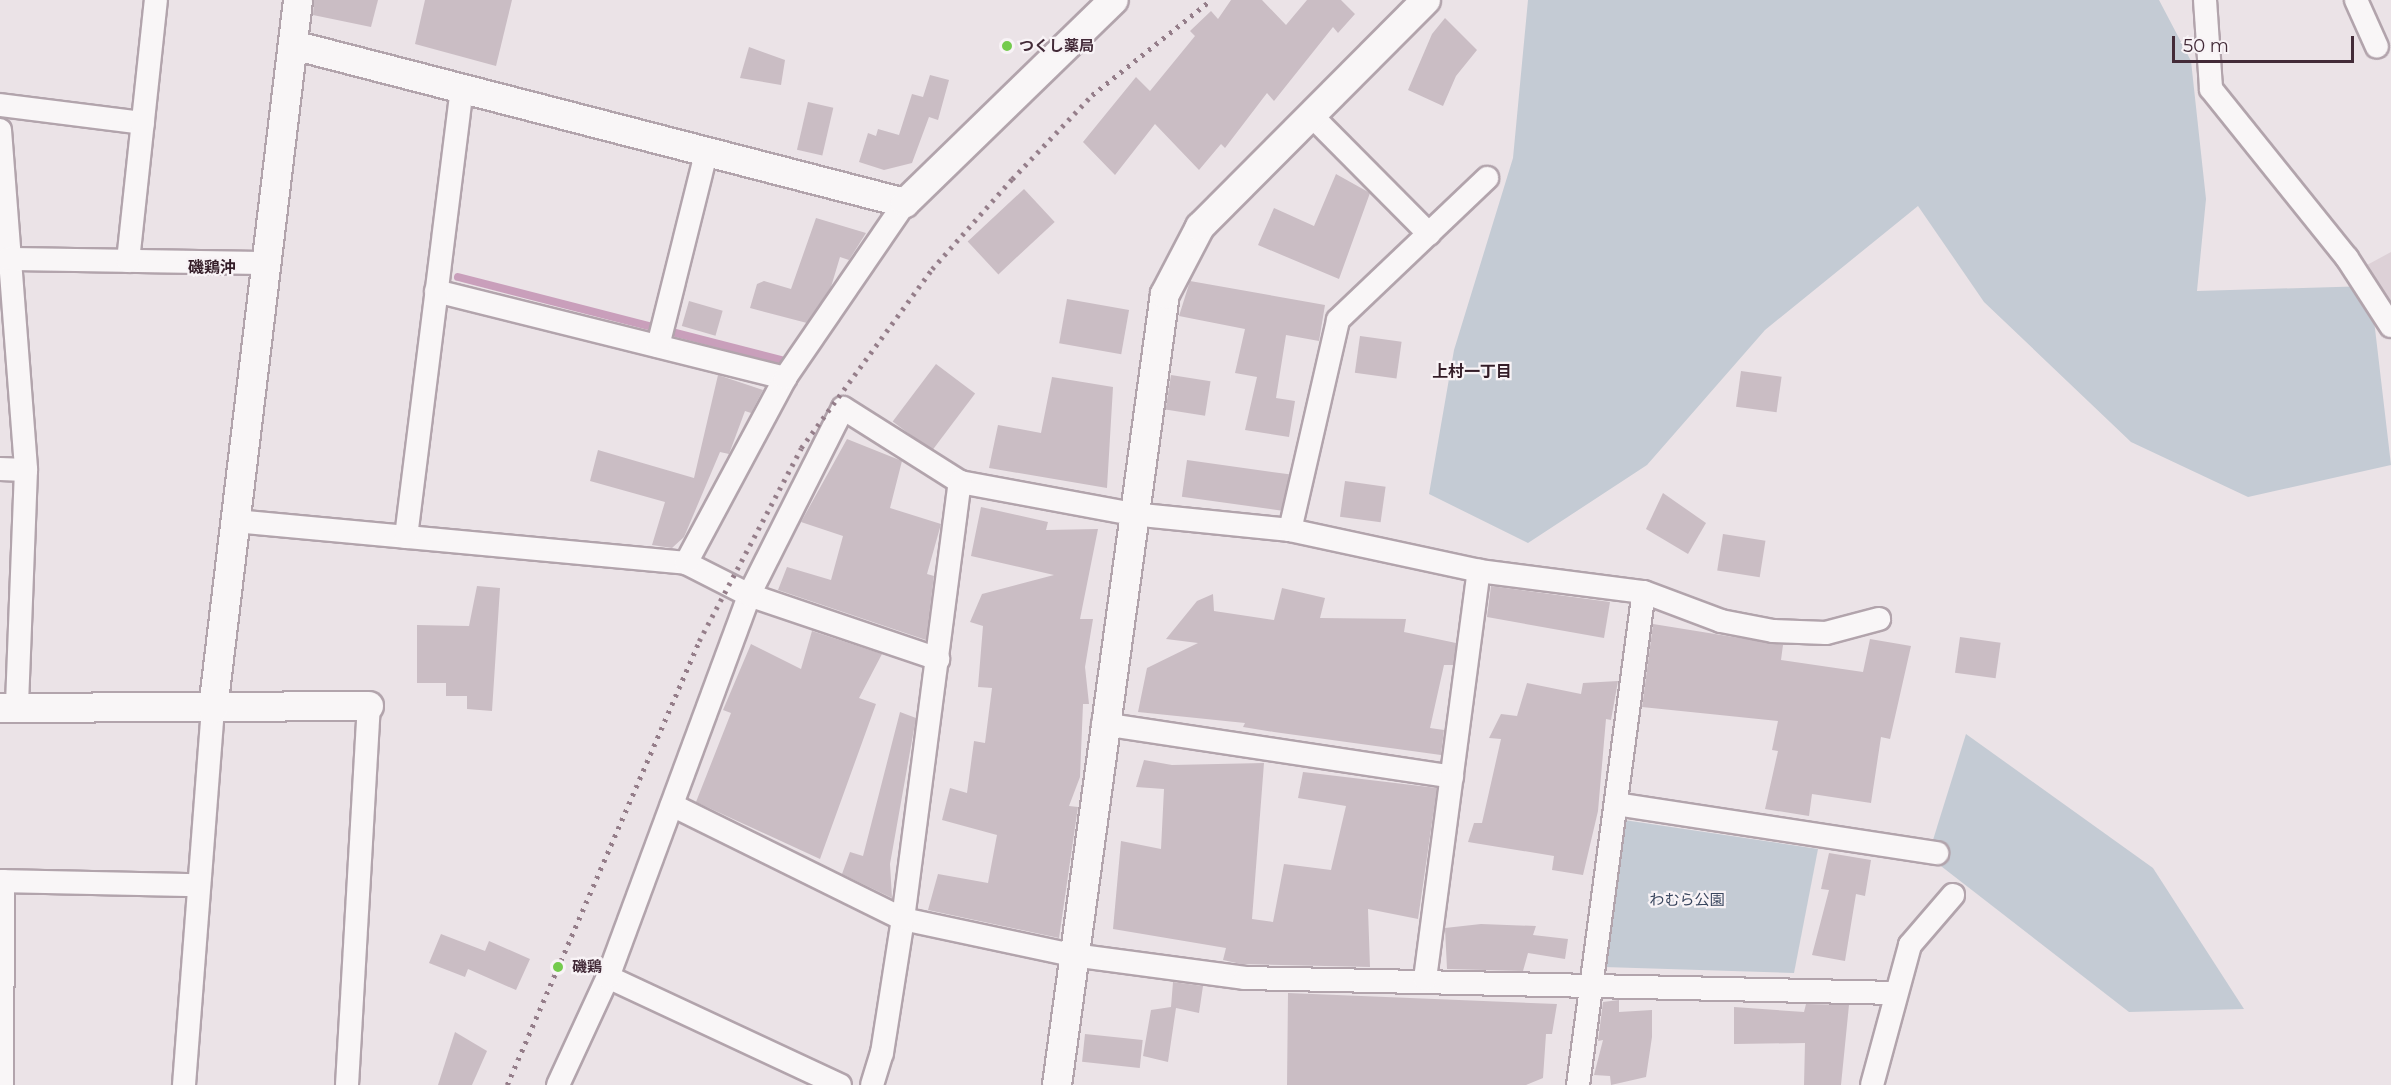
<!DOCTYPE html>
<meta charset="utf-8">
<style>
body{margin:0}
#map{position:relative;width:2391px;height:1085px;overflow:hidden;background:#ebe3e7;font-family:Montserrat,"Noto Sans JP",sans-serif}
div>[style]{position:absolute}
.built>*{inset:0;background:#ddd1d7}
.green>*{inset:0;background:#c4cbd4}
.stream>*{height:8px;margin:-4px;padding:0 4px;transform-origin:4px;border-radius:4px;background:#c99fbb}
.building>*{inset:0;background:#cabdc4;transform-origin:0 0}
.roads{filter:drop-shadow(2px 0 #b2a4ac) drop-shadow(-2px 0 #b2a4ac) drop-shadow(0 2px #b2a4ac) drop-shadow(0 -2px #b2a4ac)}
.minor>*{height:22px;margin:-11px;padding:0 11px;transform-origin:11px;border-radius:11px;background:#f9f6f7}
.tertiary>*{height:28px;margin:-14px;padding:0 14px;transform-origin:14px;border-radius:14px;background:#f9f6f7}
.rail>*{height:4.5px;margin-top:-2.25px;transform-origin:0;background:repeating-linear-gradient(90deg,#947d89 0 3px,transparent 0 9px)}
.dots>*{width:16px;height:16px;translate:-50% -50%;box-sizing:border-box;border:3px solid #f8f3f6;border-radius:50%}
span{translate:-50% -50%;white-space:nowrap;text-align:center;line-height:1.15;-webkit-text-stroke:4.5px #f8f3f6;paint-order:stroke}
.poi-label{font-size:15px;color:#432b38;font-weight:700}
.left{translate:0 -50%;text-align:left}
.park-label{font-size:15px;color:#39465e}
.neighbourhood-label{font-size:16px;color:#341d28;font-weight:700}
.scale{position:absolute;left:2172px;top:36px;width:182px;height:27px;box-sizing:border-box;border:3px solid #432b38;border-top:0;padding-left:8px;font-size:18px;line-height:21px;white-space:nowrap;color:#432b38;-webkit-text-stroke:4px #f8f3f6;paint-order:stroke}
</style>
<div id="map">
<div class="built">
<i style="clip-path:polygon(2391px 252px,2391px 309px,2367px 265px)"></i>
</div>
<div class="green">
<i style="clip-path:polygon(1528px 0,2159px 0,2191px 61px,2206px 199px,2197px 291px,2370px 286px,2391px 465px,2248px 497px,2131px 442px,1984px 302px,1918px 206px,1765px 330px,1647px 465px,1528px 543px,1429px 494px,1454px 350px,1513px 158px)"></i>
<i style="clip-path:polygon(1966px 734px,2153px 868px,2244px 1009px,2129px 1012px,1928px 856px)"></i>
<i style="clip-path:polygon(1624px 820px,1818px 849px,1794px 973px,1604px 967px)"></i>
</div>
<div class="stream">
<i style="left:458px;top:277px;width:341px;rotate:14.4deg"></i>
</div>
<div class="building">
<i style="clip-path:polygon(314px 0,378px 0,371px 27px,313px 15px)"></i>
<i style="clip-path:polygon(425px 0,512px 0,496px 66px,415px 44px)"></i>
<i style="clip-path:polygon(1231px 0,1262px 0,1286px 25px,1307px 0,1341px 0,1355px 14px,1338px 33px,1333px 27px,1274px 101px,1267px 93px,1225px 148px,1221px 144px,1199px 170px,1155px 124px,1115px 175px,1083px 142px,1136px 77px,1150px 91px,1195px 36px,1190px 31px,1211px 11px,1218px 19px)"></i>
<i style="clip-path:polygon(1445px 18px,1477px 50px,1456px 76px,1443px 106px,1408px 90px,1432px 34px)"></i>
<i style="clip-path:polygon(749px 47px,785px 60px,781px 85px,740px 78px)"></i>
<i style="clip-path:polygon(930px 75px,949px 80px,938px 120px,929px 117px,912px 163px,884px 170px,859px 162px,868px 133px,876px 136px,878px 129px,899px 135px,912px 94px,923px 97px)"></i>
<i style="left:808px;top:102px;width:26px;height:49px;rotate:13deg"></i>
<i style="clip-path:polygon(1336px 174px,1370px 193px,1339px 279px,1258px 245px,1274px 208px,1314px 226px)"></i>
<i style="left:1024px;top:189px;width:45px;height:77px;rotate:47deg"></i>
<i style="clip-path:polygon(816px 218px,866px 233px,849px 260px,840px 257px,831px 287px,807px 323px,750px 308px,757px 284px,764px 281px,791px 289px)"></i>
<i style="clip-path:polygon(1190px 281px,1325px 305px,1319px 341px,1286px 335px,1276px 398px,1295px 401px,1289px 437px,1245px 430px,1257px 377px,1235px 373px,1245px 329px,1179px 316px)"></i>
<i style="left:1067px;top:299px;width:63px;height:45px;rotate:10deg"></i>
<i style="left:689px;top:301px;width:35px;height:26px;rotate:16deg"></i>
<i style="left:1360px;top:336px;width:42px;height:37px;rotate:8deg"></i>
<i style="left:936px;top:364px;width:49px;height:72px;rotate:37deg"></i>
<i style="left:1741px;top:371px;width:41px;height:36px;rotate:8deg"></i>
<i style="clip-path:polygon(718px 375px,763px 390px,751px 413px,745px 411px,729px 454px,720px 452px,684px 537px,672px 548px,652px 545px,665px 502px,590px 481px,598px 450px,694px 478px)"></i>
<i style="left:1171px;top:375px;width:40px;height:35px;rotate:9deg"></i>
<i style="clip-path:polygon(1052px 377px,1113px 387px,1107px 488px,989px 468px,998px 425px,1041px 433px)"></i>
<i style="clip-path:polygon(847px 439px,902px 461px,890px 508px,941px 524px,927px 574px,934px 576px,926px 640px,778px 590px,787px 567px,831px 580px,843px 536px,801px 522px)"></i>
<i style="left:1187px;top:460px;width:103px;height:37px;rotate:8deg"></i>
<i style="left:1345px;top:481px;width:41px;height:36px;rotate:8deg"></i>
<i style="clip-path:polygon(1663px 493px,1706px 523px,1688px 554px,1646px 529px)"></i>
<i style="clip-path:polygon(981px 507px,1048px 522px,1046px 530px,1098px 529px,1080px 619px,1093px 619px,1085px 667px,1089px 704px,1083px 704px,1080px 777px,1069px 806px,1078px 807px,1059px 938px,928px 910px,938px 874px,988px 883px,997px 835px,942px 820px,950px 788px,967px 793px,974px 741px,985px 743px,992px 688px,978px 687px,983px 626px,970px 622px,982px 594px,1054px 575px,971px 556px)"></i>
<i style="left:1723px;top:534px;width:43px;height:37px;rotate:9deg"></i>
<i style="clip-path:polygon(477px 586px,500px 588px,492px 711px,467px 709px,467px 696px,446px 696px,446px 683px,417px 683px,417px 625px,469px 626px)"></i>
<i style="clip-path:polygon(1491px 586px,1610px 602px,1604px 638px,1487px 617px)"></i>
<i style="clip-path:polygon(1282px 588px,1325px 598px,1320px 618px,1406px 619px,1404px 632px,1456px 643px,1453px 665px,1444px 665px,1430px 728px,1444px 730px,1441px 755px,1274px 732px,1243px 727px,1245px 723px,1138px 712px,1147px 668px,1198px 643px,1166px 639px,1197px 601px,1213px 594px,1214px 611px,1274px 620px)"></i>
<i style="clip-path:polygon(1653px 624px,1783px 645px,1781px 660px,1863px 672px,1870px 639px,1911px 646px,1890px 739px,1881px 737px,1871px 803px,1812px 794px,1809px 816px,1765px 809px,1778px 751px,1772px 750px,1778px 721px,1642px 707px)"></i>
<i style="clip-path:polygon(812px 631px,882px 654px,859px 698px,876px 704px,820px 859px,696px 802px,731px 713px,723px 710px,751px 644px,801px 669px)"></i>
<i style="left:1960px;top:637px;width:41px;height:36px;rotate:8deg"></i>
<i style="clip-path:polygon(1618px 681px,1611px 720px,1606px 719px,1598px 811px,1583px 875px,1552px 870px,1554px 856px,1468px 842px,1474px 823px,1482px 823px,1501px 739px,1489px 738px,1501px 714px,1517px 716px,1527px 683px,1581px 694px,1583px 683px)"></i>
<i style="clip-path:polygon(900px 712px,916px 718px,890px 864px,892px 898px,842px 874px,850px 852px,863px 856px)"></i>
<i style="clip-path:polygon(1144px 760px,1172px 765px,1264px 763px,1252px 919px,1273px 922px,1284px 864px,1331px 870px,1346px 806px,1298px 798px,1303px 772px,1437px 788px,1418px 919px,1368px 909px,1370px 967px,1241px 964px,1223px 960px,1226px 948px,1113px 929px,1121px 841px,1161px 849px,1164px 789px,1136px 787px)"></i>
<i style="clip-path:polygon(1829px 853px,1871px 860px,1865px 896px,1856px 894px,1845px 961px,1812px 955px,1829px 890px,1821px 889px)"></i>
<i style="clip-path:polygon(1481px 924px,1536px 926px,1533px 935px,1568px 939px,1565px 959px,1528px 953px,1523px 971px,1447px 969px,1445px 928px)"></i>
<i style="clip-path:polygon(441px 934px,485px 951px,489px 941px,530px 959px,516px 990px,468px 969px,465px 977px,429px 963px)"></i>
<i style="clip-path:polygon(1173px 982px,1203px 986px,1199px 1013px,1176px 1008px,1168px 1062px,1143px 1056px,1151px 1010px,1171px 1007px)"></i>
<i style="clip-path:polygon(1288px 993px,1557px 1004px,1552px 1034px,1546px 1034px,1543px 1078px,1526px 1085px,1287px 1085px)"></i>
<i style="clip-path:polygon(1619px 1000px,1619px 1012px,1652px 1010px,1652px 1037px,1646px 1077px,1611px 1085px,1610px 1076px,1594px 1075px,1603px 1040px,1598px 1041px,1603px 1002px)"></i>
<i style="clip-path:polygon(1806px 1004px,1849px 1005px,1841px 1085px,1804px 1085px,1805px 1043px,1734px 1044px,1734px 1007px,1804px 1012px)"></i>
<i style="clip-path:polygon(455px 1032px,487px 1051px,472px 1085px,438px 1085px)"></i>
<i style="left:1085px;top:1034px;width:58px;height:28px;rotate:6deg"></i>
</div>
<div class="roads">
<div class="minor">
<i style="left:2205px;top:0;width:89px;rotate:86.1deg"></i>
<i style="left:2211px;top:89px;width:217px;rotate:51.2deg"></i>
<i style="left:2347px;top:258px;width:81px;rotate:57.1deg"></i>
<i style="left:2356px;top:0;width:51px;rotate:65.9deg"></i>
<i style="left:0;top:105px;width:144px;rotate:7.2deg"></i>
<i style="left:1310px;top:114px;width:169px;rotate:45.2deg"></i>
<i style="left:0;top:130px;width:341px;rotate:85.6deg"></i>
<i style="left:26px;top:470px;width:238px;rotate:92.2deg"></i>
<i style="left:8px;top:259px;width:258px;rotate:0.9deg"></i>
<i style="left:128px;top:261px;width:262px;rotate:-83.9deg"></i>
<i style="left:436px;top:291px;width:360px;rotate:14deg"></i>
<i style="left:658px;top:346px;width:202px;rotate:-76deg"></i>
<i style="left:0;top:469px;width:26px;rotate:2deg"></i>
<i style="left:235px;top:521px;width:453px;rotate:5.3deg"></i>
<i style="left:686px;top:563px;width:71px;rotate:26.9deg"></i>
<i style="left:749px;top:595px;width:200px;rotate:18.7deg"></i>
<i style="left:1290px;top:530px;width:215px;rotate:-77.1deg"></i>
<i style="left:1338px;top:320px;width:206px;rotate:-43.6deg"></i>
<i style="left:406px;top:537px;width:453px;rotate:-82.9deg"></i>
<i style="left:686px;top:563px;width:210px;rotate:-61.8deg"></i>
<i style="left:785px;top:378px;width:212px;rotate:-55.6deg"></i>
<i style="left:1103px;top:724px;width:353px;rotate:8.6deg"></i>
<i style="left:1616px;top:804px;width:325px;rotate:8.7deg"></i>
<i style="left:672px;top:805px;width:258px;rotate:26.3deg"></i>
<i style="left:903px;top:919px;width:174px;rotate:12deg"></i>
<i style="left:1073px;top:955px;width:174px;rotate:7.6deg"></i>
<i style="left:1245px;top:978px;width:649px;rotate:1.32deg"></i>
<i style="left:0;top:881px;width:199px;rotate:1.2deg"></i>
<i style="left:608px;top:977px;width:256px;rotate:25deg"></i>
<i style="left:1425px;top:979px;width:412px;rotate:-82.5deg"></i>
<i style="left:2px;top:1085px;width:204px;rotate:-89.7deg"></i>
<i style="left:184px;top:1085px;width:377px;rotate:-85.6deg"></i>
<i style="left:347px;top:1085px;width:380px;rotate:-86.7deg"></i>
<i style="left:558px;top:1085px;width:119px;rotate:-65.2deg"></i>
<i style="left:608px;top:977px;width:407px;rotate:-69.7deg"></i>
<i style="left:749px;top:595px;width:209px;rotate:-63.3deg"></i>
<i style="left:843px;top:408px;width:138px;rotate:32.3deg"></i>
<i style="left:960px;top:482px;width:175px;rotate:10.5deg"></i>
<i style="left:1132px;top:514px;width:159px;rotate:5.8deg"></i>
<i style="left:1290px;top:530px;width:193px;rotate:12.2deg"></i>
<i style="left:1479px;top:571px;width:166px;rotate:7.3deg"></i>
<i style="left:1644px;top:592px;width:82px;rotate:20.6deg"></i>
<i style="left:1721px;top:621px;width:53px;rotate:10.9deg"></i>
<i style="left:1773px;top:631px;width:53px;rotate:2.2deg"></i>
<i style="left:1826px;top:633px;width:55px;rotate:-14.8deg"></i>
<i style="left:872px;top:1085px;width:34px;rotate:-73deg"></i>
<i style="left:882px;top:1053px;width:136px;rotate:-81.1deg"></i>
<i style="left:903px;top:919px;width:441px;rotate:-82.6deg"></i>
<i style="left:1578px;top:1085px;width:497px;rotate:-82.4deg"></i>
<i style="left:1872px;top:1085px;width:145px;rotate:-74.8deg"></i>
<i style="left:1910px;top:945px;width:66px;rotate:-49.3deg"></i>
</div>
<div class="tertiary">
<i style="left:293px;top:45px;width:632px;rotate:14.48deg"></i>
<i style="left:905px;top:203px;width:291px;rotate:-44.2deg"></i>
<i style="left:0;top:708px;width:369px;rotate:-0.3deg"></i>
<i style="left:213px;top:709px;width:714px;rotate:-83.16deg"></i>
<i style="left:1057px;top:1085px;width:798px;rotate:-82.23deg"></i>
<i style="left:1165px;top:294px;width:76px;rotate:-62.4deg"></i>
<i style="left:1200px;top:227px;width:320px;rotate:-45.1deg"></i>
</div>
</div>
<div class="rail">
<i style="left:507px;top:1085px;width:484px;rotate:-66.6deg"></i>
<i style="left:699px;top:641px;width:218px;rotate:-62.1deg"></i>
<i style="left:801px;top:448px;width:222px;rotate:-53.8deg"></i>
<i style="left:932px;top:269px;width:120px;rotate:-48.4deg"></i>
<i style="left:1012px;top:179px;width:116px;rotate:-46.4deg"></i>
<i style="left:1092px;top:95px;width:152px;rotate:-38.6deg"></i>
</div>
<div class="dots">
<i style="left:1007px;top:46px;background:#74cb4d"></i>
<i style="left:558px;top:967px;background:#74cb4d"></i>
</div>
<div class="poi-label">
<span class="left" style="left:1019px;top:46px">つくし薬局</span>
<span class="left" style="left:572px;top:967px">磯鶏</span>
</div>
<div class="park-label">
<span style="left:1687px;top:900px">わむら公園</span>
</div>
<div class="neighbourhood-label">
<span style="left:212px;top:268px">磯鶏沖</span>
<span style="left:1472px;top:372px">上村一丁目</span>
</div>
<div class="scale">50 m</div>
</div>
